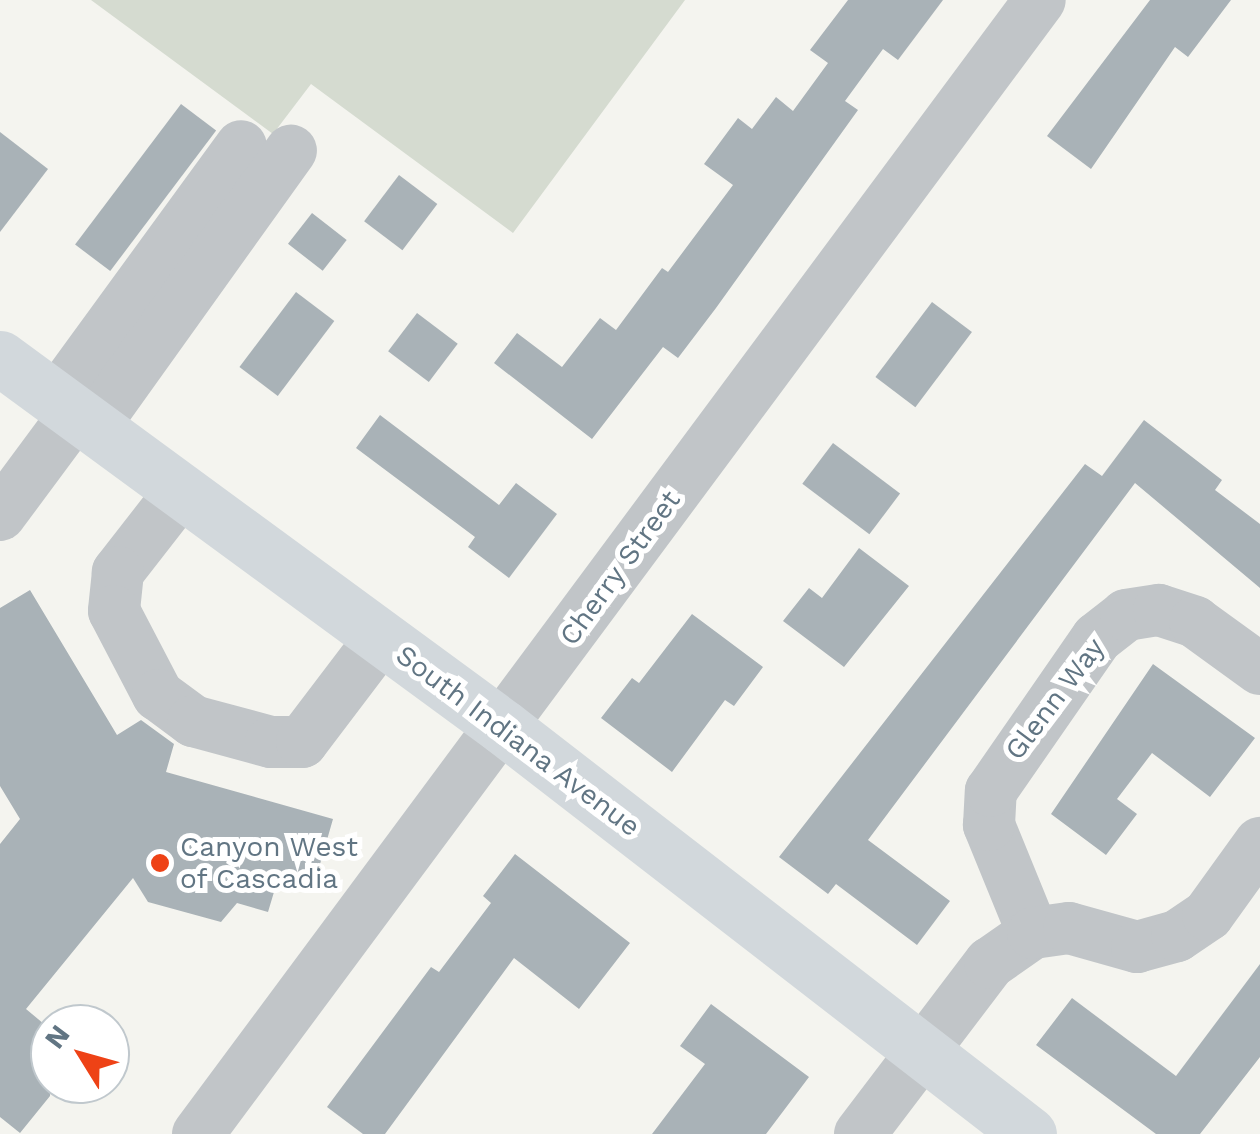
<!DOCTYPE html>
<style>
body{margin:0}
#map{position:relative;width:1260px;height:1134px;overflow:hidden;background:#f4f4ef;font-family:"Work Sans",sans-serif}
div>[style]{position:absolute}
.green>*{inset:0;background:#d5dbd0}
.building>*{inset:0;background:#a9b2b7;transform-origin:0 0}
.minor>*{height:52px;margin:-26px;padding:0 26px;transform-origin:26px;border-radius:26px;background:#c1c5c8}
.major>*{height:55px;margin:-27.5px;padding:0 27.5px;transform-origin:27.5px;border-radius:27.5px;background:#d2d8dc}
.dots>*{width:28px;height:28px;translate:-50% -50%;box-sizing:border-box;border:5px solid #fff;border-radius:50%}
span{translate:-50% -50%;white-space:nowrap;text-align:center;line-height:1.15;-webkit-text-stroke:10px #fff;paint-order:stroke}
.street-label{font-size:28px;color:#617583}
.poi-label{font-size:28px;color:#617583}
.left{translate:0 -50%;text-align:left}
.north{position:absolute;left:30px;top:1004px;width:100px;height:100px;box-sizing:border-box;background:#fff;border:2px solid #c0c8cd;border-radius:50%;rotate:307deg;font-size:28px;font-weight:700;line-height:40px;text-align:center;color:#617583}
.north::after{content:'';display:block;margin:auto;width:35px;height:45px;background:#ee4216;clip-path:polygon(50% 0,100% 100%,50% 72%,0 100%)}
</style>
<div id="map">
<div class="green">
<i style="clip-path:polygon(91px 0,685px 0,513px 233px,311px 84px,273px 134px)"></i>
</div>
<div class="building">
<i style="clip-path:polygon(848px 0,943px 0,898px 60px,883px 49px,845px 101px,858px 110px,716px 308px,678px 358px,663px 347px,592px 439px,494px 363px,517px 333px,562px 367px,600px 318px,616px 330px,662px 268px,668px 272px,733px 185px,704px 164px,738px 118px,752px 129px,776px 97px,793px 111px,828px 63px,810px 50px)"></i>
<i style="clip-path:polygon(1150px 0,1231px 0,1188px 57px,1175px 47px,1091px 169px,1047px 136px)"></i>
<i style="left:181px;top:104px;width:44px;height:176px;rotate:37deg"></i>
<i style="clip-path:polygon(0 132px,48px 169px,0 232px)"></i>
<i style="left:399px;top:175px;width:48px;height:58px;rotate:37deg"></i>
<i style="left:312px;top:213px;width:44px;height:39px;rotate:38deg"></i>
<i style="left:296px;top:292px;width:48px;height:94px;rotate:37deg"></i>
<i style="left:932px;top:302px;width:50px;height:94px;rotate:37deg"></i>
<i style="left:417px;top:313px;width:51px;height:48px;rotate:37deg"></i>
<i style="clip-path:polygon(380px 415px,499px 505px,516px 483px,557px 514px,509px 578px,468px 547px,475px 537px,356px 448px)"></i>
<i style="clip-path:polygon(1144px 420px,1222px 480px,1215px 490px,1260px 524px,1260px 588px,1135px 483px,868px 840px,950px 901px,917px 945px,836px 884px,828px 894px,779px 857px,1085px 464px,1102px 476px)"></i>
<i style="left:833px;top:443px;width:84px;height:51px;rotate:37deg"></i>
<i style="clip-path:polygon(859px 548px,909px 586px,844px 667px,783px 621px,809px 588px,822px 598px)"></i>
<i style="clip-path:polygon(30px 590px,117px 735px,141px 720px,174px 744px,166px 772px,333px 819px,312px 892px,277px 882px,268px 912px,237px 903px,221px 922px,148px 902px,133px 878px,26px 1009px,50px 1029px,50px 1096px,20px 1133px,0 1117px,0 844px,20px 819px,0 786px,0 608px)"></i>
<i style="clip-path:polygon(692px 614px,763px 667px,734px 706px,725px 700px,672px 772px,601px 718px,632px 678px,639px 683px)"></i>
<i style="clip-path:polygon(1153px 664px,1255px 738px,1210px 797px,1152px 753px,1117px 799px,1137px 814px,1106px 855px,1051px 814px)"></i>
<i style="clip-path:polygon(515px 854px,630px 943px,579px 1009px,514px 958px,385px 1134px,363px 1134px,327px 1107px,431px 967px,439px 972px,491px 903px,483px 896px)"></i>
<i style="clip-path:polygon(1260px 964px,1260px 1057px,1200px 1134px,1156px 1134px,1036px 1045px,1072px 998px,1176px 1076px)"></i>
<i style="clip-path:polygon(711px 1004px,809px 1077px,766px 1134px,652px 1134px,705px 1064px,680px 1046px)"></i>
</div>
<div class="minor">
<i style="left:56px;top:400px;width:314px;rotate:-53.9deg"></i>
<i style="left:93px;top:427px;width:340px;rotate:-54.4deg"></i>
<i style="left:181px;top:491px;width:103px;rotate:127.9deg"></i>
<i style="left:118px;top:572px;width:39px;rotate:96deg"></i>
<i style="left:114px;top:611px;width:95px;rotate:62.4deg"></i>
<i style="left:158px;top:695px;width:44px;rotate:36.6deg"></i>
<i style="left:193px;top:721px;width:81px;rotate:15.1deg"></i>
<i style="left:271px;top:742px;width:31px"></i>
<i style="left:302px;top:742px;width:131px;rotate:-52.8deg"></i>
<i style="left:0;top:515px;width:126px;rotate:-53.4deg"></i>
<i style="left:1033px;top:933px;width:117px;rotate:-112.2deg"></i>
<i style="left:989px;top:825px;width:34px;rotate:-87deg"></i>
<i style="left:991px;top:791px;width:186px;rotate:-55.3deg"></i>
<i style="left:1097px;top:638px;width:37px;rotate:-38deg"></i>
<i style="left:1126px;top:615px;width:33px;rotate:-9deg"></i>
<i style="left:1159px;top:610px;width:38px;rotate:18deg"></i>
<i style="left:1195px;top:622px;width:80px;rotate:35.9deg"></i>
<i style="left:198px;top:1134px;width:1412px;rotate:-53.41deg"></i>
<i style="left:860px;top:1134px;width:215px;rotate:-52.8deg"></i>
<i style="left:990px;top:963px;width:52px;rotate:-34.9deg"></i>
<i style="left:1033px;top:933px;width:36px;rotate:-8deg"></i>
<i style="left:1069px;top:928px;width:71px;rotate:15.6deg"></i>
<i style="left:1137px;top:947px;width:41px;rotate:-15.4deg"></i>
<i style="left:1177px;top:936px;width:37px;rotate:-34deg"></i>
<i style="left:1208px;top:915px;width:89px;rotate:-54.2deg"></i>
</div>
<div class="major">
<i style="left:0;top:358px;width:624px;rotate:36.26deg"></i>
<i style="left:503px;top:727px;width:665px;rotate:37.73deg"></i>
</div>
<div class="dots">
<i style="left:160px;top:863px;background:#ee4216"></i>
</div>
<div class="street-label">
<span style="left:620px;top:568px;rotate:-54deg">Cherry Street</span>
<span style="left:1055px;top:699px;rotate:-53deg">Glenn Way</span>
<span style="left:518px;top:741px;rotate:37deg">South Indiana Avenue</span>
</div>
<div class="poi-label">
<span class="left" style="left:180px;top:863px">Canyon West<br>of Cascadia</span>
</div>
<div class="north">N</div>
</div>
